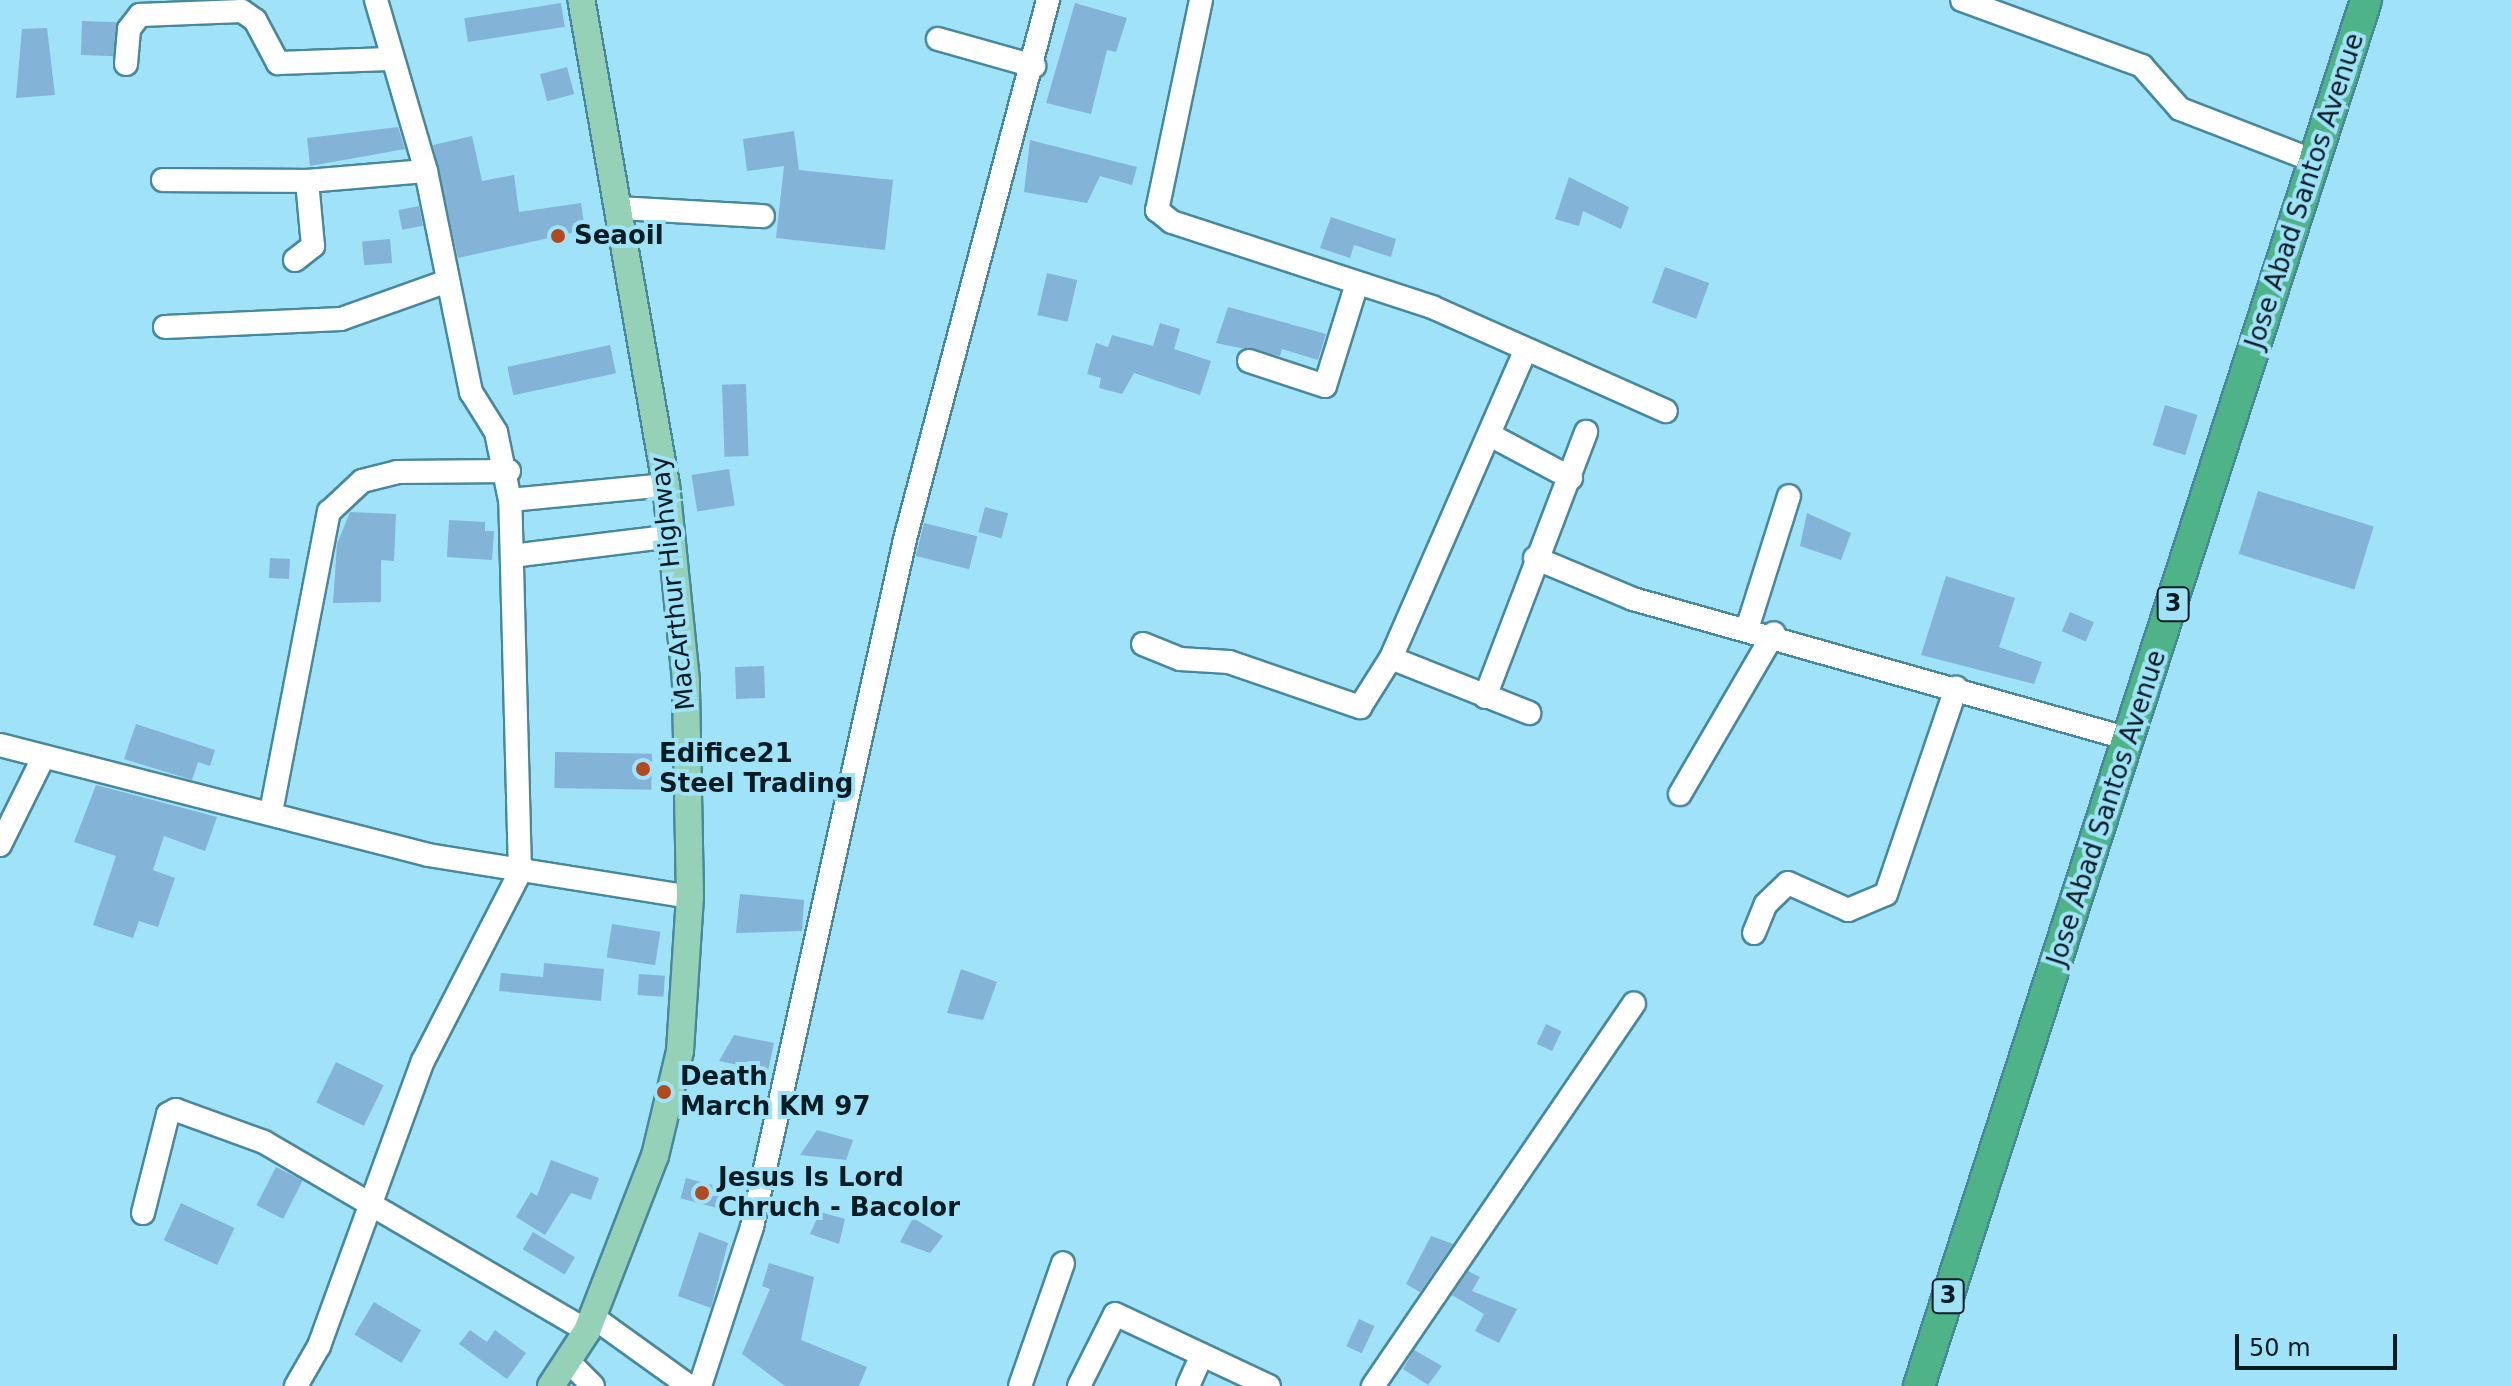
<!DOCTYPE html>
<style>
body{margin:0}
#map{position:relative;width:2511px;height:1386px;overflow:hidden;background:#a0e2f8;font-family:"DejaVu Sans",sans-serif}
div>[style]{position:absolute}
.building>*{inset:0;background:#83b3d7;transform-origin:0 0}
.roads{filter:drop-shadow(2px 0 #48889d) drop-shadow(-2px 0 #48889d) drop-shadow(0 2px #48889d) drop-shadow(0 -2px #48889d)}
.minor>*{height:22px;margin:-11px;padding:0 11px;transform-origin:11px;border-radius:11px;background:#fff}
.major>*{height:26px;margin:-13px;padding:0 13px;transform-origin:13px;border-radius:13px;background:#95d1b6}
.highway>*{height:30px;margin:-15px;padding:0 15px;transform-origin:15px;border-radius:15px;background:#4eb386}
.dots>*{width:22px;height:22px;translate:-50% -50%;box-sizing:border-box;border:4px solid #a0e2f8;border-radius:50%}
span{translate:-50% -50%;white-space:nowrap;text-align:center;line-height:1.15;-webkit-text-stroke:8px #a0e2f8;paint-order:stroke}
.shield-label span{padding:2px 6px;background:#a0e2f8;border:2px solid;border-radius:6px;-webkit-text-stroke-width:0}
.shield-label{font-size:24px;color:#021c24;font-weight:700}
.street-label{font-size:26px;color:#021c24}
.poi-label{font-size:26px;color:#021c24;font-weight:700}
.left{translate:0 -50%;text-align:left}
.scale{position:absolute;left:2235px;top:1334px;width:162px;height:36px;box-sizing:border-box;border:4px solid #021c24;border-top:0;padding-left:10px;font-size:24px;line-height:28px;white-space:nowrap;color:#021c24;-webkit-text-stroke:6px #a0e2f8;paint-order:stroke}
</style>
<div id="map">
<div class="building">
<i style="left:561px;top:3px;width:24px;height:98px;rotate:81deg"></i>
<i style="clip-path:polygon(1075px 3px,1127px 18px,1116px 52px,1107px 50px,1091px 114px,1046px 103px)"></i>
<i style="left:82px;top:21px;width:35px;height:34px;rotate:2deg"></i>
<i style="clip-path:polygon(47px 28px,55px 95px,16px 98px,22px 29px)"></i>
<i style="left:567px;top:67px;width:28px;height:28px;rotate:75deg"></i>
<i style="clip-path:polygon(398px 127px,405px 149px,310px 166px,307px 138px)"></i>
<i style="clip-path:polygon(794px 131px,799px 170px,893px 180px,885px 250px,776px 238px,784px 166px,747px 171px,743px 139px)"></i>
<i style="clip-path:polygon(472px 136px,482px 181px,514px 175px,519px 212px,581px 203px,585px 230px,458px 258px,433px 145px)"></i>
<i style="clip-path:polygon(1030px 140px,1137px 167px,1132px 185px,1100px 176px,1087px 203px,1024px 192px)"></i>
<i style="clip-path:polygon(1569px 177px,1629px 207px,1621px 229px,1583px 211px,1579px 226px,1555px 219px)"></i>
<i style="left:419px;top:206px;width:20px;height:21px;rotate:79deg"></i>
<i style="clip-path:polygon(1331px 217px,1396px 239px,1391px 257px,1354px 245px,1350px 258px,1320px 248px)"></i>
<i style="left:390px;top:239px;width:24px;height:28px;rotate:85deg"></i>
<i style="left:1665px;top:267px;width:47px;height:38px;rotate:20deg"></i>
<i style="left:1047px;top:273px;width:31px;height:43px;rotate:13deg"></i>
<i style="clip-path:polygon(1228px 307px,1326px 334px,1318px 360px,1282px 349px,1280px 356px,1216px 343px)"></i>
<i style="clip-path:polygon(1160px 323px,1180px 329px,1174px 349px,1211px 361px,1200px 395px,1134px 373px,1122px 394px,1099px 388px,1101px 378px,1087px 374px,1096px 343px,1108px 347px,1112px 335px,1153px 346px)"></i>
<i style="left:610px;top:345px;width:29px;height:105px;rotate:78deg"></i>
<i style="left:746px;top:384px;width:72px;height:24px;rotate:88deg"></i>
<i style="left:2165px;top:405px;width:34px;height:42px;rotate:17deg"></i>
<i style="left:729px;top:469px;width:37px;height:38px;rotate:81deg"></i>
<i style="left:2258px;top:491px;width:121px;height:66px;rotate:17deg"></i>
<i style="left:985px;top:507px;width:24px;height:26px;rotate:15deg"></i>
<i style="clip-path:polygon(350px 512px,396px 514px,394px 561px,381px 560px,381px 602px,333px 603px,337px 544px)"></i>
<i style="clip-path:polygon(1807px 513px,1851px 533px,1841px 560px,1800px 546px)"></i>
<i style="clip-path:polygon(449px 520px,485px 522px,485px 531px,494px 531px,492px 560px,447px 557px)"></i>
<i style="left:924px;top:523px;width:55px;height:34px;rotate:14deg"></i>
<i style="left:270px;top:558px;width:20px;height:20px;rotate:3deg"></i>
<i style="clip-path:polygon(1946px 576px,2015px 598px,1999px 647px,2042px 662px,2034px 684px,1921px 655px)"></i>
<i style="left:2070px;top:612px;width:26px;height:21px;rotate:23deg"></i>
<i style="left:764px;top:666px;width:32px;height:29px;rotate:88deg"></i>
<i style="clip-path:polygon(136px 724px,215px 750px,210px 766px,198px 762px,192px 780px,124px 759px)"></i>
<i style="left:555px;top:752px;width:97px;height:36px;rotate:1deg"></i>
<i style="clip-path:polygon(96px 785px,217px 817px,205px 851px,164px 836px,153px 870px,175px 878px,158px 927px,139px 921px,133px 938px,93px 925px,116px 856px,74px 842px)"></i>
<i style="clip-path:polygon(740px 894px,804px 900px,802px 931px,736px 933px)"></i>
<i style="left:612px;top:924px;width:49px;height:34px;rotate:9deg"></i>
<i style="clip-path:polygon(544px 963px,604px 969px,601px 1001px,499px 991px,501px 973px,543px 977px)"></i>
<i style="clip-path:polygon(961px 969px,997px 982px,983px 1020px,947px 1013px)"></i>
<i style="left:639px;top:974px;width:26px;height:21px;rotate:4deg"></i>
<i style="left:1546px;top:1024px;width:17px;height:22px;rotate:25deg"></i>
<i style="clip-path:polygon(734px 1035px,774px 1043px,768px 1071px,719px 1061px)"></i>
<i style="left:336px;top:1062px;width:53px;height:45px;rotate:26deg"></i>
<i style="clip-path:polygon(817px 1130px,853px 1140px,846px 1160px,800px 1155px)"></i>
<i style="clip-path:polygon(551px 1160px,599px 1178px,591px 1200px,571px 1193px,545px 1235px,516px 1217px,531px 1192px,537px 1196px)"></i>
<i style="left:276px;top:1167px;width:30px;height:43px;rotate:27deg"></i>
<i style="left:686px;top:1178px;width:38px;height:21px;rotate:15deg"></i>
<i style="left:181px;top:1203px;width:59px;height:41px;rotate:25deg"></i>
<i style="clip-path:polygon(820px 1212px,845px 1219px,839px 1244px,810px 1234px)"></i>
<i style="clip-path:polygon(913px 1218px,943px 1236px,930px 1253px,900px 1242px)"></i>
<i style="left:533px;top:1232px;width:49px;height:20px;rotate:31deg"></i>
<i style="clip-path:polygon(699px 1232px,728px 1243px,711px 1308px,678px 1296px)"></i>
<i style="clip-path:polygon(1431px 1236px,1453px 1244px,1420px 1292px,1406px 1284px)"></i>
<i style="clip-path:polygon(769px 1263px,814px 1277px,801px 1340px,867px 1367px,859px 1386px,785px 1386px,742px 1354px,770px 1289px,762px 1286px)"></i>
<i style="clip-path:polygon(1468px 1271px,1480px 1277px,1472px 1291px,1517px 1309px,1499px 1343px,1475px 1331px,1484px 1314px,1452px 1295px)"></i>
<i style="left:374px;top:1302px;width:55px;height:38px;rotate:31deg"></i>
<i style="left:1359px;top:1319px;width:17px;height:30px;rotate:25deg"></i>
<i style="clip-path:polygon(470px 1330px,487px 1342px,495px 1330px,526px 1353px,507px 1379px,459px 1344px)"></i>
<i style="clip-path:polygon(1414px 1350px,1442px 1366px,1428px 1385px,1403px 1369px)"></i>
</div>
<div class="roads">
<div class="minor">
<i style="left:376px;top:0;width:178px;rotate:73.7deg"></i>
<i style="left:426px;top:171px;width:226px;rotate:78.5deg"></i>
<i style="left:471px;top:392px;width:47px;rotate:58deg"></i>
<i style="left:496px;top:432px;width:69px;rotate:78.4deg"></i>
<i style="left:510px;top:500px;width:157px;rotate:-5.5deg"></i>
<i style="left:1201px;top:0;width:215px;rotate:101.8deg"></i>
<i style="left:1157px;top:210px;width:19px;rotate:39deg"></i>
<i style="left:1172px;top:222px;width:274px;rotate:18.1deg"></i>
<i style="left:1432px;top:307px;width:256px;rotate:24deg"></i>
<i style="left:1962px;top:0;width:192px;rotate:20.1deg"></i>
<i style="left:2142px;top:66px;width:57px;rotate:48.5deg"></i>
<i style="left:2180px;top:109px;width:145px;rotate:21.1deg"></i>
<i style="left:938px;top:39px;width:100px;rotate:15.7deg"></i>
<i style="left:126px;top:64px;width:35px;rotate:-85deg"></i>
<i style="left:129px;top:29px;width:18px;rotate:-52deg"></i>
<i style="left:140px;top:15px;width:102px;rotate:-2.2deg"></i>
<i style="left:242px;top:11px;width:16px;rotate:35deg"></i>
<i style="left:255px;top:20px;width:49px;rotate:61.9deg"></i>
<i style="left:278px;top:63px;width:111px;rotate:-2.1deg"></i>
<i style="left:163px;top:180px;width:144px;rotate:0.4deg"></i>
<i style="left:619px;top:208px;width:144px;rotate:3.2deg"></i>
<i style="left:295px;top:260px;width:23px;rotate:-38deg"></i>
<i style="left:313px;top:246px;width:65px;rotate:-95.3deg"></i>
<i style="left:307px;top:181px;width:119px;rotate:-4.8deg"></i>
<i style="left:165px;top:327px;width:176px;rotate:-2.6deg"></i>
<i style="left:341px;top:319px;width:110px;rotate:-19.6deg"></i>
<i style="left:1249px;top:361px;width:80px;rotate:18.2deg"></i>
<i style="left:1325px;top:386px;width:108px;rotate:-72.7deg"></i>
<i style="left:1490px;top:435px;width:92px;rotate:28deg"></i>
<i style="left:512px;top:556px;width:161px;rotate:-7.1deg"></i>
<i style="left:1535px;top:558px;width:106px;rotate:22.7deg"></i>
<i style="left:1633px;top:599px;width:515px;rotate:15.76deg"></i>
<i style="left:1748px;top:626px;width:136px;rotate:-72.5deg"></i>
<i style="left:1143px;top:644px;width:40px;rotate:22deg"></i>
<i style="left:1180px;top:659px;width:49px;rotate:3.5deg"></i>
<i style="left:1229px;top:662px;width:139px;rotate:19deg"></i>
<i style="left:1360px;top:707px;width:58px;rotate:-57.7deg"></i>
<i style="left:1391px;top:658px;width:334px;rotate:-66.4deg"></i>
<i style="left:1391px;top:658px;width:149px;rotate:21.7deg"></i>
<i style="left:1485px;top:697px;width:284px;rotate:-69.1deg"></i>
<i style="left:0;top:745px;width:442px;rotate:14.4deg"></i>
<i style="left:428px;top:855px;width:265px;rotate:9.1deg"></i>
<i style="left:1680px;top:794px;width:186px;rotate:-59.7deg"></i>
<i style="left:271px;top:812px;width:306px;rotate:-79.1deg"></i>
<i style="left:329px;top:512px;width:45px;rotate:-43.2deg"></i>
<i style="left:362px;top:481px;width:36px;rotate:-14deg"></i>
<i style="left:397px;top:472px;width:112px;rotate:-0.5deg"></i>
<i style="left:0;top:845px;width:97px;rotate:-63.7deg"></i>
<i style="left:1754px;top:933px;width:31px;rotate:-68deg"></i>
<i style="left:1766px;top:904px;width:30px;rotate:-44deg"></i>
<i style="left:1788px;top:883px;width:66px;rotate:24.2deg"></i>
<i style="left:1848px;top:910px;width:41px;rotate:-22.8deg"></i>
<i style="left:1886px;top:894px;width:218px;rotate:-71.2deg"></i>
<i style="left:143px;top:1213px;width:102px;rotate:-75.8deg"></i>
<i style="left:168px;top:1114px;width:9px;rotate:-27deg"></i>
<i style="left:176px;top:1110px;width:94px;rotate:20deg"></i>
<i style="left:264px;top:1142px;width:374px;rotate:30.3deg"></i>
<i style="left:593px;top:1317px;width:118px;rotate:35.7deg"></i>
<i style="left:568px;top:1361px;width:35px;rotate:45deg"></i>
<i style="left:296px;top:1386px;width:46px;rotate:-60.1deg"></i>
<i style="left:319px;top:1346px;width:303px;rotate:-70deg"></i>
<i style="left:423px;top:1061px;width:212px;rotate:-62.8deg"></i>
<i style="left:520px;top:872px;width:372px;rotate:-91.5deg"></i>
<i style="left:700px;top:1386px;width:167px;rotate:-71.9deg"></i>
<i style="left:752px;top:1227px;width:705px;rotate:-77.46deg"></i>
<i style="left:905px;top:539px;width:558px;rotate:-75.14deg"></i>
<i style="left:1020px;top:1386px;width:130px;rotate:-70.7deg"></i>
<i style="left:1079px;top:1386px;width:80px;rotate:-63.4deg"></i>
<i style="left:1115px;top:1314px;width:170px;rotate:25.1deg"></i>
<i style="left:1188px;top:1386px;width:34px;rotate:-66deg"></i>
<i style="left:1373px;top:1386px;width:463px;rotate:-55.7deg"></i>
</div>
<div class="major">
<i style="left:551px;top:1386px;width:66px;rotate:-56.8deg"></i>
<i style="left:587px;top:1331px;width:188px;rotate:-68.8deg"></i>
<i style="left:655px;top:1156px;width:108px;rotate:-76.6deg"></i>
<i style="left:680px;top:1051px;width:154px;rotate:-86.3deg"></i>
<i style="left:690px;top:897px;width:216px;rotate:-91.1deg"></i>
<i style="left:686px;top:681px;width:197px;rotate:-95.8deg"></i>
<i style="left:666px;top:485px;width:492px;rotate:-99.9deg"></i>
</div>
<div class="highway">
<i style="left:1919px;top:1386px;width:1456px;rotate:-72.12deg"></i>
</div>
</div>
<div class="dots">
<i style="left:558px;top:236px;background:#b14b1f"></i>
<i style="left:643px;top:769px;background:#b14b1f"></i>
<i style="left:664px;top:1092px;background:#b14b1f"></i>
<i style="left:702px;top:1193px;background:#b14b1f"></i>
</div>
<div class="shield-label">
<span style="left:2173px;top:604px">3</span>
<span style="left:1948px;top:1296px">3</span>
</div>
<div class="street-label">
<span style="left:2305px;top:191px;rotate:-72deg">Jose Abad Santos Avenue</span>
<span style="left:673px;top:583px;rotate:-96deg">MacArthur Highway</span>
<span style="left:2107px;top:808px;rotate:-72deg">Jose Abad Santos Avenue</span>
</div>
<div class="poi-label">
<span class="left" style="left:574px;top:236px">Seaoil</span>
<span class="left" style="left:659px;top:769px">Edifice21<br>Steel Trading</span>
<span class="left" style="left:680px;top:1092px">Death<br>March KM 97</span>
<span class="left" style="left:718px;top:1193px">Jesus Is Lord<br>Chruch - Bacolor</span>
</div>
<div class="scale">50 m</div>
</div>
